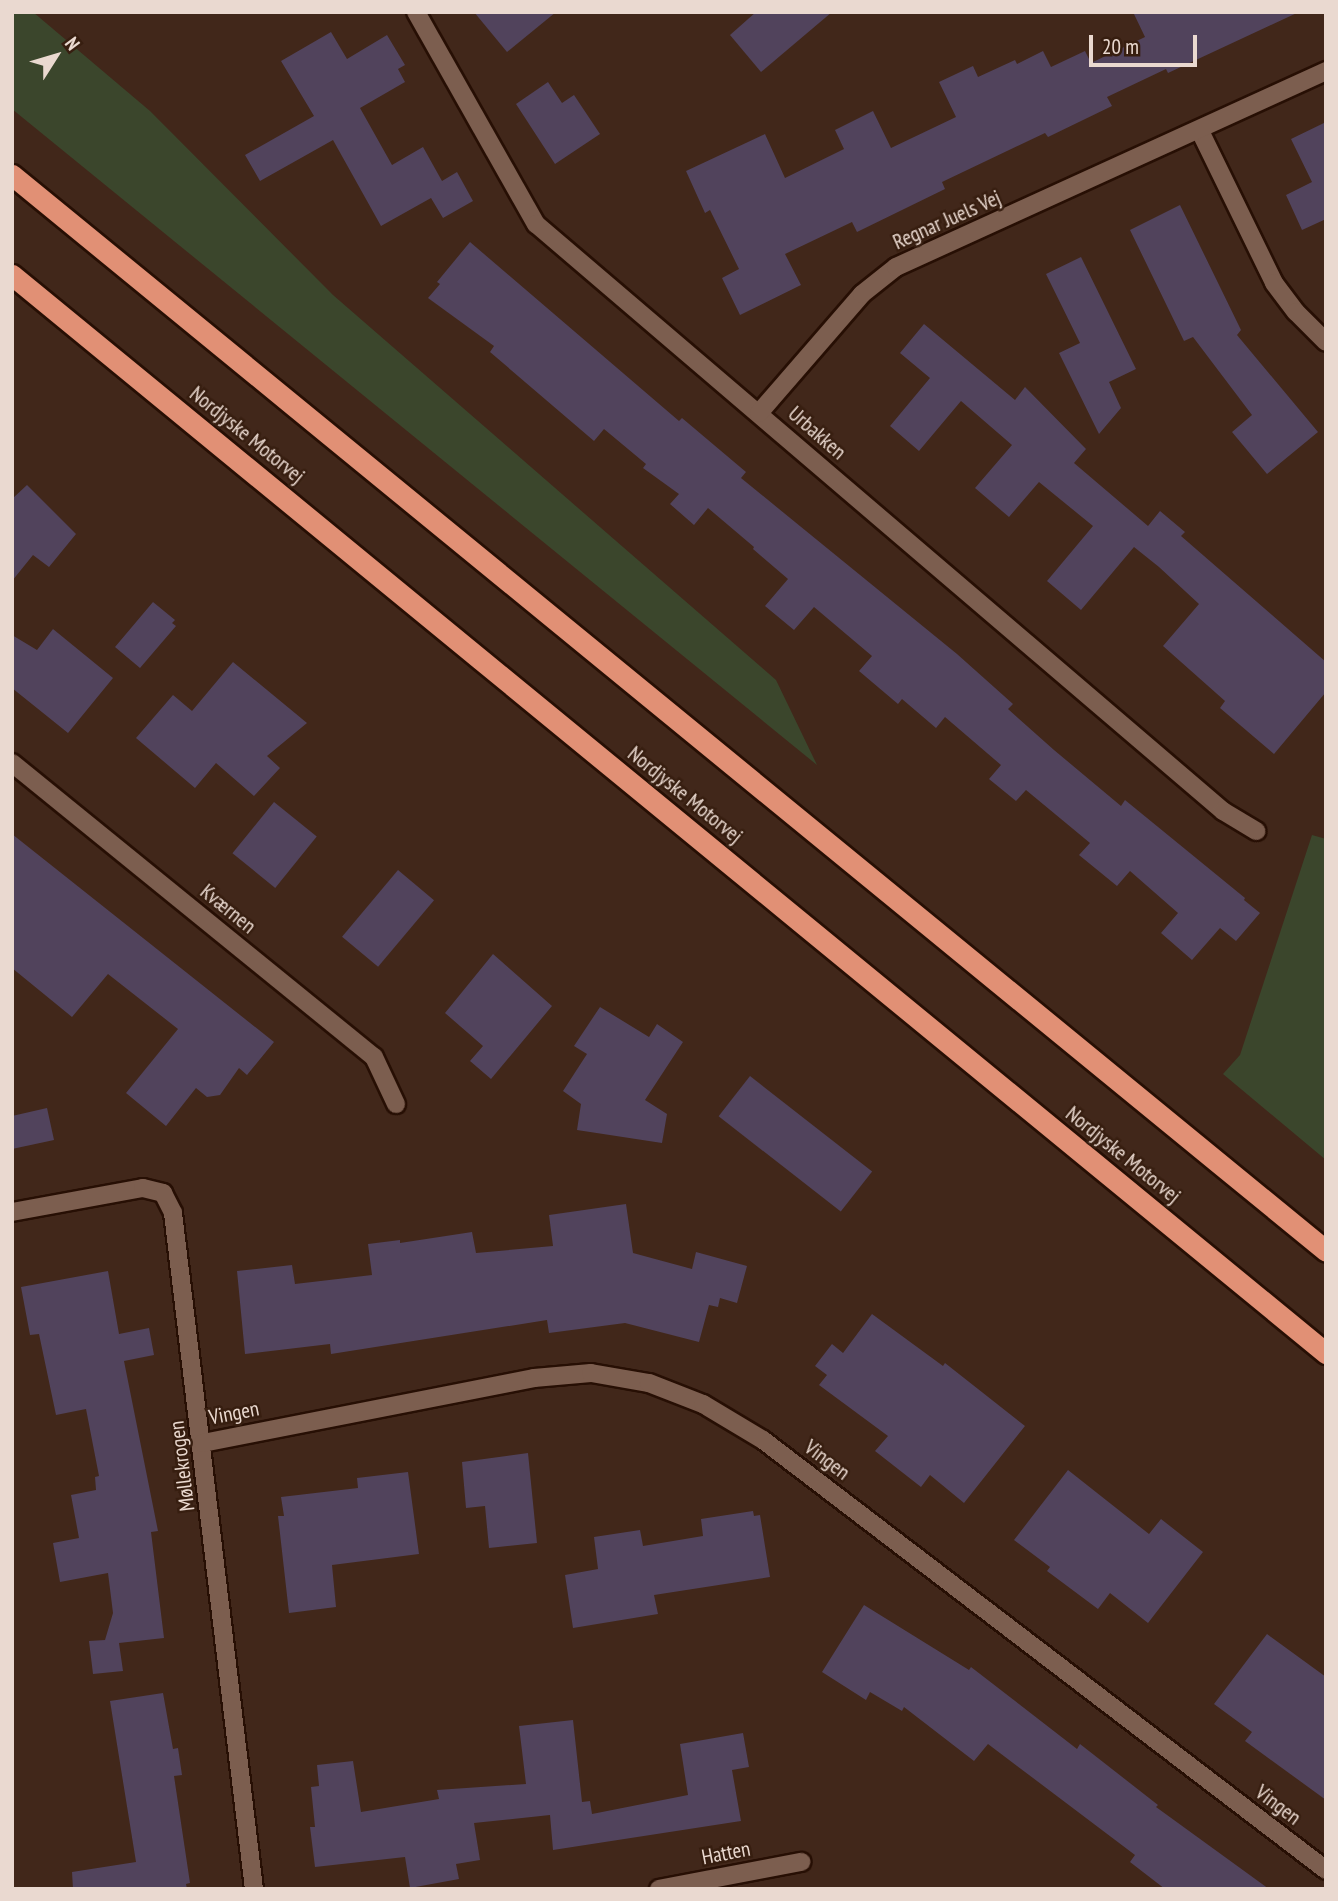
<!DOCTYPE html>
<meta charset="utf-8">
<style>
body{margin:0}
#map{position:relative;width:1338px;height:1901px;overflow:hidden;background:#41271a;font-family:"PT Sans Narrow",sans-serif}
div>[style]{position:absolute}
.green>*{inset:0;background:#3b462c}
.building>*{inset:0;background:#51435c;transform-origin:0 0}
.roads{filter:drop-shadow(2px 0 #270f04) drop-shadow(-2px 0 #270f04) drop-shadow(0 2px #270f04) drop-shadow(0 -2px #270f04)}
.minor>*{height:18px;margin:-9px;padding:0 9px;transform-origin:9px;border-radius:9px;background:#7c5e4f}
.highway>*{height:21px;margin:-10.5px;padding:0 10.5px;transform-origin:10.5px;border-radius:10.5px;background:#e19075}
span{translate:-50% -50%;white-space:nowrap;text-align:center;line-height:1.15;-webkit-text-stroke:5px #371e10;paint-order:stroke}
.street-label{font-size:21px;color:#ead9d0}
.frame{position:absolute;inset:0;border:14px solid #ead9d0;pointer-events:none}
.north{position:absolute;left:21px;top:21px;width:70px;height:70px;-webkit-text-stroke:5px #371e10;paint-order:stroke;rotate:53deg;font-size:19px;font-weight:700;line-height:28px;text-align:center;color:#ead9d0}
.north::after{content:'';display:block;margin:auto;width:24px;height:32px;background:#ead9d0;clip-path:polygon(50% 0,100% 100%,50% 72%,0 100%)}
.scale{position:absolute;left:1089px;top:35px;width:108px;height:32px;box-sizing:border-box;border:4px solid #ead9d0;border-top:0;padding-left:9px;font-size:21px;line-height:24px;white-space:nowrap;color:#ead9d0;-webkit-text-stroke:5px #371e10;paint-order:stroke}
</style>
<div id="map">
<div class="green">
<i style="clip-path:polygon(12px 12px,33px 12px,150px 111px,333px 295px,776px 680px,817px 765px,12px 109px)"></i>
<i style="clip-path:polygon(1312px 835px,1326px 839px,1326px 1160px,1223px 1074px,1240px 1055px)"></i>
</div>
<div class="building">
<i style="clip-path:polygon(474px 12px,556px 12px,507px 52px)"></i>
<i style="clip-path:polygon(756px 12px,832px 12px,761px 72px,730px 35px)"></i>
<i style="clip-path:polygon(1133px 12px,1299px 12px,1168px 73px,1166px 69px,1107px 97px,1112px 106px,1048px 137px,1045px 133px,942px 182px,945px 189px,857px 232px,852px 222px,785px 254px,801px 285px,740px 315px,722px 278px,739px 269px,710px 210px,705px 213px,686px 171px,765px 134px,785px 178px,844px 149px,835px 130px,873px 111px,891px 148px,956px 117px,939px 82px,973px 66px,978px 77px,1015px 60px,1017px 64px,1043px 51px,1051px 67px,1085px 51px,1091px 63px,1145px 37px)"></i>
<i style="clip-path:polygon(331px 32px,347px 59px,387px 35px,405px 65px,398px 69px,405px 82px,360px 108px,392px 165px,423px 147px,442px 181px,457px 172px,473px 201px,443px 218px,431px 198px,381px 226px,333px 140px,260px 181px,245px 155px,314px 116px,281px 61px)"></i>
<i style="clip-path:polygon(548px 82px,562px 103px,574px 95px,600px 134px,555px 164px,516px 104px)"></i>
<i style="clip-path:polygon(1326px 122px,1326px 219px,1302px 230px,1286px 195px,1312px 182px,1291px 139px)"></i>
<i style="clip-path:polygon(1180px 205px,1241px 330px,1237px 335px,1318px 432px,1267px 474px,1232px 432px,1252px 415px,1193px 337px,1184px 341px,1130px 230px)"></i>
<i style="clip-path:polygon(470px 242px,679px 421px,682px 418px,746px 472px,741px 478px,957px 654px,1013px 704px,1008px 709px,1054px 750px,1121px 806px,1125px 800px,1245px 898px,1244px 900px,1260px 913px,1236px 941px,1220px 928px,1192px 960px,1161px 933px,1178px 913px,1130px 871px,1117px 886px,1079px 855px,1090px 843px,1026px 790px,1016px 801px,989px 779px,1001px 765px,945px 717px,936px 728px,902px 699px,898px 704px,859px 671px,872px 656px,814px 607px,794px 630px,765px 606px,788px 579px,753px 549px,754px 547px,708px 508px,694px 525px,670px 504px,679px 494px,643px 468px,646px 464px,604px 429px,594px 441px,490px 352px,494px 346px,428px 298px,440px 284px,437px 282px)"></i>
<i style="clip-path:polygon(1081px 257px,1136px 369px,1109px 382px,1121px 408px,1099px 434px,1059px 353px,1080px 343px,1046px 274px)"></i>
<i style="clip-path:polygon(924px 324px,1015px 400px,1025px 387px,1086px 449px,1074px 463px,1148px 526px,1160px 511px,1185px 532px,1181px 536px,1326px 662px,1326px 692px,1274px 754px,1220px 708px,1225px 701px,1163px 646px,1199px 604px,1159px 567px,1134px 547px,1081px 610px,1047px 581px,1093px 526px,1039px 482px,1009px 517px,975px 488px,1012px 445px,961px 401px,919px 451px,890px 426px,930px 378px,900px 353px)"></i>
<i style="clip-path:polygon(27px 485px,76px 534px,49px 567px,33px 555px,12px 581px,12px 499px)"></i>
<i style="clip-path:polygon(153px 602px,175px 620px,172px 623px,176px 626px,140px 668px,115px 647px)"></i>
<i style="clip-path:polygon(53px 629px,113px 678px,68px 733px,12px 688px,12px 635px,37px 650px)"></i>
<i style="clip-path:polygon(233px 662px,307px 723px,267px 756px,280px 768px,254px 796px,216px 763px,195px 788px,136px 738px,173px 695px,192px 711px)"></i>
<i style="left:274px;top:802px;width:55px;height:66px;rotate:39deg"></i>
<i style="clip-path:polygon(12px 834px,274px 1042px,247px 1075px,239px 1068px,220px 1095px,207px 1097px,196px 1088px,166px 1126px,126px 1093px,178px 1029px,108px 974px,72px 1017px,12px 968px)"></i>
<i style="left:398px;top:870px;width:47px;height:87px;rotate:40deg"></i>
<i style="clip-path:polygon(493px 954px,552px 1006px,491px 1079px,470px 1061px,483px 1046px,445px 1013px)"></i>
<i style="clip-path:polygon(600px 1007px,649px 1037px,657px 1024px,683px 1042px,645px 1100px,667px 1114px,662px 1143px,577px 1130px,581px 1104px,563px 1091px,587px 1054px,574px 1046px)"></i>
<i style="left:750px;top:1076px;width:155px;height:51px;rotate:38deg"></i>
<i style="clip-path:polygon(47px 1108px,54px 1140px,12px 1149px,12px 1116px)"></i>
<i style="clip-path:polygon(626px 1204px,633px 1253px,692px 1269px,696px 1252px,747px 1266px,737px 1303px,720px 1298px,718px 1307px,709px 1305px,699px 1342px,625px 1323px,549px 1333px,547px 1320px,331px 1354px,330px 1344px,245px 1354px,237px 1271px,292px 1265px,295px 1284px,372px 1275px,368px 1244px,400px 1240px,400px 1243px,472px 1232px,476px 1253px,553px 1246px,549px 1215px)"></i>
<i style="clip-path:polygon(108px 1271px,119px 1334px,149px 1328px,154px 1355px,124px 1361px,158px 1531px,151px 1532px,164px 1638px,119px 1643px,123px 1671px,93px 1674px,89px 1641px,105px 1640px,113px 1613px,108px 1573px,60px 1582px,53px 1543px,79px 1538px,71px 1495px,96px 1490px,95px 1477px,99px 1476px,86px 1409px,56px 1415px,39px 1334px,30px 1335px,21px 1287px)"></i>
<i style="clip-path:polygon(872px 1314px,943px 1366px,945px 1363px,1025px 1426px,964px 1503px,930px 1475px,921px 1487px,875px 1451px,888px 1436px,819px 1385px,827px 1375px,815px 1366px,832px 1344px,843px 1353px)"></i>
<i style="clip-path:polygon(528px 1453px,537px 1543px,489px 1548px,485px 1506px,466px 1508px,462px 1462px)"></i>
<i style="clip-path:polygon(1068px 1470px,1149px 1534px,1161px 1519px,1203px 1552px,1148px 1623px,1110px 1593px,1098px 1609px,1047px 1571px,1050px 1567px,1014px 1540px)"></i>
<i style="clip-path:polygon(408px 1472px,419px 1554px,332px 1565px,336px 1607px,289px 1613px,278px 1516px,284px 1516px,281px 1497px,358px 1488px,357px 1478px)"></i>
<i style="clip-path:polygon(753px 1511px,754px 1516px,760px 1515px,770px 1577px,654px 1595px,658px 1614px,573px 1628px,565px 1575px,598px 1569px,594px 1537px,640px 1530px,643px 1546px,703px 1536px,701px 1519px)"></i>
<i style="clip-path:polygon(864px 1605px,969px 1670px,971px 1667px,1077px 1749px,1080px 1744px,1158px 1805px,1156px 1807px,1269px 1889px,1165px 1889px,1130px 1862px,1135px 1855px,988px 1744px,974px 1761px,904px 1707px,902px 1711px,870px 1692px,866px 1700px,822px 1672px)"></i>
<i style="clip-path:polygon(1267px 1634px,1326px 1677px,1326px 1800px,1245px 1741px,1252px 1732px,1214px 1704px)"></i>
<i style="clip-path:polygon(163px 1693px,173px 1749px,178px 1748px,182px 1775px,174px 1776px,190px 1883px,186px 1884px,187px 1889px,73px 1889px,72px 1872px,136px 1862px,110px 1701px)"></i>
<i style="clip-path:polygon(573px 1720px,582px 1802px,590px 1801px,592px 1814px,688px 1795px,680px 1744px,743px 1733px,749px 1767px,732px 1770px,741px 1821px,553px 1850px,550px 1815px,474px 1823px,480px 1860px,456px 1864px,459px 1879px,410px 1888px,405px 1857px,315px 1867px,310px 1827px,315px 1827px,311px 1787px,319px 1786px,317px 1765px,353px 1761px,361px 1812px,439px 1799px,437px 1790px,526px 1784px,519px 1726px)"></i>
</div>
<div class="roads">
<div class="minor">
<i style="left:416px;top:12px;width:244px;rotate:60.5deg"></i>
<i style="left:536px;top:224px;width:904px;rotate:40.51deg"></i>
<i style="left:1223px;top:811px;width:39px;rotate:31deg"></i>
<i style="left:1200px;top:131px;width:169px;rotate:64deg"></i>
<i style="left:1274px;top:283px;width:36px;rotate:53deg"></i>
<i style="left:1296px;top:312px;width:42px;rotate:45deg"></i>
<i style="left:759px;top:413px;width:157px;rotate:-49.1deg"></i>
<i style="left:862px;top:294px;width:43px;rotate:-38.5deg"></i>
<i style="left:896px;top:267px;width:473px;rotate:-24.5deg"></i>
<i style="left:12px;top:763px;width:466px;rotate:39.1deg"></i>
<i style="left:374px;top:1057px;width:52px;rotate:64.9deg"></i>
<i style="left:12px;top:1212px;width:133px;rotate:-10.4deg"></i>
<i style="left:143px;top:1188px;width:21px;rotate:14deg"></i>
<i style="left:163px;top:1193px;width:22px;rotate:63deg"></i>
<i style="left:173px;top:1213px;width:681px;rotate:83.17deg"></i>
<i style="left:203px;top:1443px;width:337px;rotate:-11.1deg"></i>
<i style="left:534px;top:1378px;width:57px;rotate:-5deg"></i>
<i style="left:591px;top:1373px;width:59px;rotate:9.8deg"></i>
<i style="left:649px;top:1383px;width:58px;rotate:21.3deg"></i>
<i style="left:703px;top:1404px;width:70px;rotate:31deg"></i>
<i style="left:763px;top:1440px;width:708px;rotate:37.37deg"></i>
<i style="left:659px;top:1889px;width:145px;rotate:-10.8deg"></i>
</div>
<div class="highway">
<i style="left:12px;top:175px;width:1698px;rotate:39.31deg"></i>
<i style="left:12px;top:275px;width:1700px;rotate:39.37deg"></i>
</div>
</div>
<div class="street-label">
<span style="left:947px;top:220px;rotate:-24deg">Regnar Juels Vej</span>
<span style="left:817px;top:433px;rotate:41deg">Urbakken</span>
<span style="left:247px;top:435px;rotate:39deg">Nordjyske Motorvej</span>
<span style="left:685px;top:795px;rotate:39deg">Nordjyske Motorvej</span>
<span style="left:228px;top:909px;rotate:39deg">Kværnen</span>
<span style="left:1123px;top:1155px;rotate:39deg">Nordjyske Motorvej</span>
<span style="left:234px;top:1413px;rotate:-11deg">Vingen</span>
<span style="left:827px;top:1460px;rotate:37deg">Vingen</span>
<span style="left:182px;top:1466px;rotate:-97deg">Møllekrogen</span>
<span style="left:1278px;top:1805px;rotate:37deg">Vingen</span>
<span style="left:726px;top:1853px;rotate:-11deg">Hatten</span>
</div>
<div class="frame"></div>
<div class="north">N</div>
<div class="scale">20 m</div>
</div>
